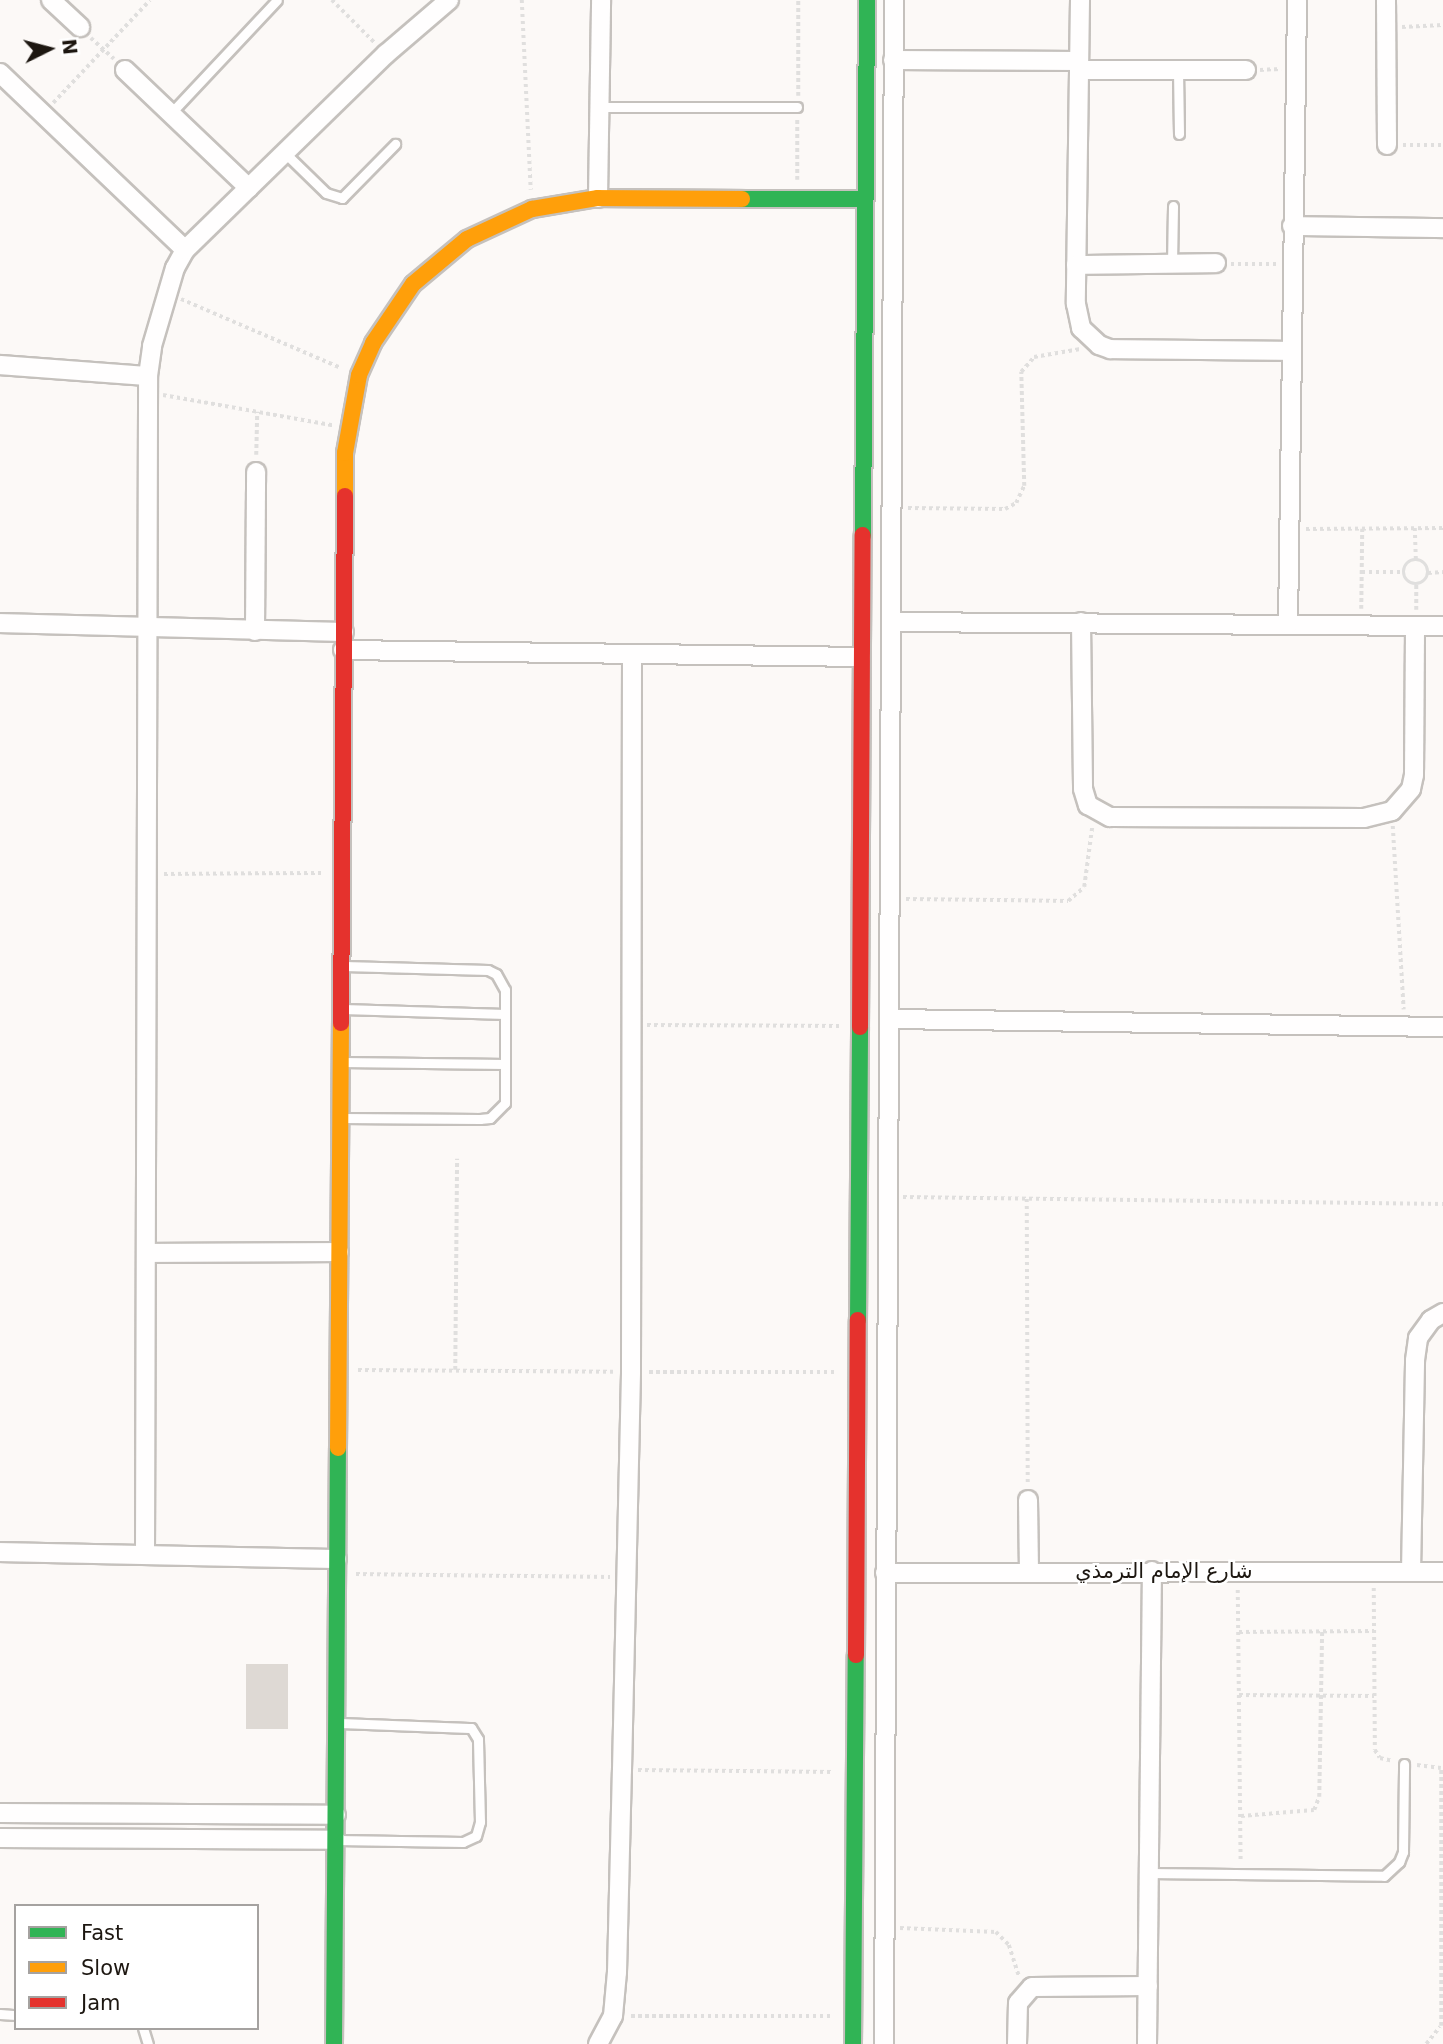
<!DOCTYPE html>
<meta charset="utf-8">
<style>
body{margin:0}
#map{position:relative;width:1443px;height:2044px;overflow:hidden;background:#fcf9f7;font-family:"DejaVu Sans","Noto Naskh Arabic",sans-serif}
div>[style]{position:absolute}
.building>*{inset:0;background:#ded9d4;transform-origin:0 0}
.path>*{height:3.5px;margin-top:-1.75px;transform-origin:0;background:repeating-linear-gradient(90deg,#e0dfde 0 3.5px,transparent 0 7px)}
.path>.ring{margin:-1.75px;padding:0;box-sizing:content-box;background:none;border:3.5px solid #e0dfde;border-radius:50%}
.roads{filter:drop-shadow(2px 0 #c5c1bd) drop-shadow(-2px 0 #c5c1bd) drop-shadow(0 2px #c5c1bd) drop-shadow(0 -2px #c5c1bd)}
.lane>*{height:9px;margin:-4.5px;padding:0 4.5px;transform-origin:4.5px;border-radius:4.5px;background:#fffefe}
.street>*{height:18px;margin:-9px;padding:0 9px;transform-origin:9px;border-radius:9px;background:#fffefe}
.fast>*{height:16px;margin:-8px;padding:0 8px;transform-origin:8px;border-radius:8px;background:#30b455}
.slow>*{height:16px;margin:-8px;padding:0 8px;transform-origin:8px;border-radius:8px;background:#ff9f0a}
.jam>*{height:16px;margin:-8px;padding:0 8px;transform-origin:8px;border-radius:8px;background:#e5322d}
span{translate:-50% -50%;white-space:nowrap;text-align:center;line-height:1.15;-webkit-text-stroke:5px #fff;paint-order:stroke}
.street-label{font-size:21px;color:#1d1711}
.legend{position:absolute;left:14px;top:1904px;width:245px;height:126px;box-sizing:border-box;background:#fff;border:2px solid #a5a2a0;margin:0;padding:9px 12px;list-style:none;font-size:21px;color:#1d1711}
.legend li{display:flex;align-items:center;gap:14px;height:35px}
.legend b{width:35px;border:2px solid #a5a2a0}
.north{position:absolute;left:14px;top:14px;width:70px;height:70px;-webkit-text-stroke:5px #fff;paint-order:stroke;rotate:84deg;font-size:19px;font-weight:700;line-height:28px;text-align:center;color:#1d1711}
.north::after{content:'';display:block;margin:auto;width:24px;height:32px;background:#1d1711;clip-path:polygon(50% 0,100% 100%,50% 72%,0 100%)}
</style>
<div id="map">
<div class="building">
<i style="left:246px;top:1664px;width:42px;height:65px"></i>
</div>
<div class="path">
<i style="left:332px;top:0;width:61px;rotate:45deg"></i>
<i style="left:522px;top:0;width:190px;rotate:87.3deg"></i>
<i style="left:1402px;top:27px;width:41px;rotate:-2.8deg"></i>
<i style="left:91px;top:38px;width:31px;rotate:42deg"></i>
<i style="left:1260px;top:70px;width:21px;rotate:-3deg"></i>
<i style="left:798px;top:96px;width:96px;rotate:-90deg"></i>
<i style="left:53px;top:103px;width:141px;rotate:-46.7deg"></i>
<i style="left:1403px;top:145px;width:40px"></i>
<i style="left:797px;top:180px;width:62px;rotate:-90deg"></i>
<i style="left:1231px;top:264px;width:45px"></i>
<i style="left:181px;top:299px;width:174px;rotate:23.3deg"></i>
<i style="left:163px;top:395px;width:172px;rotate:10.1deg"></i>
<i style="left:256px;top:455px;width:43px;rotate:-88.7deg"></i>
<i style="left:908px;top:508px;width:97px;rotate:0.6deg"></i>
<i style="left:1005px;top:509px;width:13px;rotate:-29deg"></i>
<i style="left:1016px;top:503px;width:19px;rotate:-65deg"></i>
<i style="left:1024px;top:486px;width:114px;rotate:-91.5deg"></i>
<i style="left:1021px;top:372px;width:20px;rotate:-49deg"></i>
<i style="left:1034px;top:357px;width:47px;rotate:-9.9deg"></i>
<i style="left:1415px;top:528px;width:32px;rotate:88deg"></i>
<i style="left:1306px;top:529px;width:137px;rotate:-0.4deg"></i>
<i class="ring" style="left:1404px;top:560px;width:20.5px;height:20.5px"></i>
<i style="left:1362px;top:572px;width:42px"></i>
<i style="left:1428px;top:573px;width:15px;rotate:-4deg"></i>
<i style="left:1361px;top:609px;width:80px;rotate:-89.3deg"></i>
<i style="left:1416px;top:610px;width:26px;rotate:-90deg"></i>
<i style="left:1393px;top:826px;width:184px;rotate:86.6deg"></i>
<i style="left:164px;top:874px;width:157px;rotate:-0.4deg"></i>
<i style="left:906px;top:899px;width:162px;rotate:0.7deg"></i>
<i style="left:1068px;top:901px;width:21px;rotate:-41deg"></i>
<i style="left:1084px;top:887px;width:61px;rotate:-82.4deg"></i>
<i style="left:647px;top:1025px;width:192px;rotate:0.3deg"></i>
<i style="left:903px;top:1197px;width:540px;rotate:0.74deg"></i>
<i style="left:1027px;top:1199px;width:285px;rotate:89.8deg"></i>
<i style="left:358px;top:1370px;width:255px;rotate:0.4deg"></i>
<i style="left:455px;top:1370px;width:211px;rotate:-89.5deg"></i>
<i style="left:649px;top:1372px;width:188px"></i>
<i style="left:356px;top:1574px;width:254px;rotate:0.7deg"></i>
<i style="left:1374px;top:1588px;width:162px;rotate:89.6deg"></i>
<i style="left:1375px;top:1750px;width:9px;rotate:58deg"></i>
<i style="left:1380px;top:1758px;width:13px;rotate:13deg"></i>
<i style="left:1238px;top:1590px;width:272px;rotate:89.4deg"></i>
<i style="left:1239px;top:1632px;width:135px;rotate:-0.4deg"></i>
<i style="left:1239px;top:1695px;width:135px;rotate:0.4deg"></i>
<i style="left:1417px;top:1765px;width:24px;rotate:7deg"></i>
<i style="left:638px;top:1770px;width:196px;rotate:0.6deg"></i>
<i style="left:1241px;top:1816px;width:73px;rotate:-4.7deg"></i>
<i style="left:1314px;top:1810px;width:14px;rotate:-69deg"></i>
<i style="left:1319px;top:1797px;width:166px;rotate:-89deg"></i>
<i style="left:900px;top:1928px;width:96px;rotate:2.4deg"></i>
<i style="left:996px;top:1932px;width:18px;rotate:45deg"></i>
<i style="left:1009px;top:1945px;width:32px;rotate:72deg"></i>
<i style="left:631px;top:2016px;width:202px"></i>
<i style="left:1441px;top:2026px;width:258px;rotate:-90deg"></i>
<i style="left:1426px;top:2044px;width:22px;rotate:-51deg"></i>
</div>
<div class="roads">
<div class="lane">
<i style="left:1178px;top:70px;width:64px;rotate:89.1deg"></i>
<i style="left:599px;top:107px;width:198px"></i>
<i style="left:170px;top:114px;width:156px;rotate:-46.8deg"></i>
<i style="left:285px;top:153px;width:57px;rotate:44.3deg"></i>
<i style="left:326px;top:193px;width:17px;rotate:17deg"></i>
<i style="left:342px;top:198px;width:76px;rotate:-45.5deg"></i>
<i style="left:1172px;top:264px;width:58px;rotate:-89deg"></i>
<i style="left:343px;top:1009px;width:162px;rotate:1.8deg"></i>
<i style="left:342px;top:1062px;width:163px;rotate:0.7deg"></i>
<i style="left:342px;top:1118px;width:138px;rotate:0.4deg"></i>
<i style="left:480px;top:1119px;width:10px;rotate:-6deg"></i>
<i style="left:490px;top:1118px;width:21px;rotate:-45deg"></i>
<i style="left:505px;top:1103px;width:113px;rotate:-90deg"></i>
<i style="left:505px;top:990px;width:18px;rotate:-119deg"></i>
<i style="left:496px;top:974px;width:9px;rotate:-153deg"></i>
<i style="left:488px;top:970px;width:144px;rotate:-178.4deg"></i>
<i style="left:337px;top:1840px;width:126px;rotate:0.9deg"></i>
<i style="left:463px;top:1842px;width:14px;rotate:-25deg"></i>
<i style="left:476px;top:1836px;width:15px;rotate:-74deg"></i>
<i style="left:480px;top:1822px;width:83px;rotate:-91.4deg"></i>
<i style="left:478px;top:1739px;width:13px;rotate:-122deg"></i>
<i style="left:471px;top:1728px;width:133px;rotate:-177.8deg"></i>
<i style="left:1149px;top:1873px;width:235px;rotate:0.7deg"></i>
<i style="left:1384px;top:1876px;width:21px;rotate:-43deg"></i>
<i style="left:1399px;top:1862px;width:11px;rotate:-68deg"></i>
<i style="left:1403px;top:1852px;width:88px;rotate:-89.3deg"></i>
<i style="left:0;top:2014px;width:16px;rotate:4deg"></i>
<i style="left:143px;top:2028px;width:17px;rotate:73deg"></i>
</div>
<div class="street">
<i style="left:51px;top:0;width:40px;rotate:43deg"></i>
<i style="left:1080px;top:0;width:304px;rotate:90.8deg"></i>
<i style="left:1076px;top:304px;width:25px;rotate:78deg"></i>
<i style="left:1081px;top:328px;width:25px;rotate:43deg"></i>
<i style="left:1099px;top:345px;width:12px;rotate:20deg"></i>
<i style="left:1110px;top:349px;width:181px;rotate:0.6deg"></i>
<i style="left:1386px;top:0;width:145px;rotate:89.6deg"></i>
<i style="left:893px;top:60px;width:186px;rotate:0.3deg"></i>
<i style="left:125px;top:70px;width:171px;rotate:43.6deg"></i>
<i style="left:1079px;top:70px;width:167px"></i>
<i style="left:0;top:73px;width:256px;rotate:43.7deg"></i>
<i style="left:598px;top:198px;width:198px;rotate:-89.1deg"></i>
<i style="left:1292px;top:226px;width:151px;rotate:0.8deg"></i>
<i style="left:1076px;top:265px;width:140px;rotate:-0.8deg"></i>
<i style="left:0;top:365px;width:148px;rotate:4.3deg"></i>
<i style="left:891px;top:622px;width:552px;rotate:0.42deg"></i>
<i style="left:1081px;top:622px;width:167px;rotate:89.3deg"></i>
<i style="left:1083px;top:789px;width:17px;rotate:73deg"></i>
<i style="left:1088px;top:805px;width:25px;rotate:29deg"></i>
<i style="left:1110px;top:817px;width:254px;rotate:0.2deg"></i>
<i style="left:1364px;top:818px;width:29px;rotate:-14deg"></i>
<i style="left:1392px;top:811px;width:29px;rotate:-49deg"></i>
<i style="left:1411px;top:789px;width:14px;rotate:-78deg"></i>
<i style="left:1414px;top:775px;width:149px;rotate:-89.6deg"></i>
<i style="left:0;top:623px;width:344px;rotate:1.5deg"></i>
<i style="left:1288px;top:624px;width:624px;rotate:-89.17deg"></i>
<i style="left:255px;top:631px;width:159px;rotate:-89.6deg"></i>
<i style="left:343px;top:650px;width:518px;rotate:0.77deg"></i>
<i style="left:890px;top:1019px;width:553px;rotate:0.83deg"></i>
<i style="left:146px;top:1253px;width:193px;rotate:-0.3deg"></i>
<i style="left:1028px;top:1500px;width:71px;rotate:89.2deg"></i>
<i style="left:0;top:1552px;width:337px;rotate:1.2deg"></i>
<i style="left:145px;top:1555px;width:1179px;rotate:-89.85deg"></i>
<i style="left:148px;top:376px;width:30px;rotate:-82deg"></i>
<i style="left:152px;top:346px;width:81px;rotate:-73.6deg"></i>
<i style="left:175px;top:268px;width:21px;rotate:-61deg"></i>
<i style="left:185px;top:250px;width:281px;rotate:-44.3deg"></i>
<i style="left:386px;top:54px;width:83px;rotate:-40.6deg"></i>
<i style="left:1411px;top:1572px;width:212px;rotate:-88.9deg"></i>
<i style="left:1415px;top:1360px;width:22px;rotate:-82deg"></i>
<i style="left:1418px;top:1338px;width:22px;rotate:-54deg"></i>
<i style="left:1431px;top:1320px;width:14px;rotate:-30deg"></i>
<i style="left:885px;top:1573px;width:558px;rotate:-0.1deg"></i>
<i style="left:0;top:1813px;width:336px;rotate:0.3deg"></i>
<i style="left:0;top:1838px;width:336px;rotate:0.3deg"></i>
<i style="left:598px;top:2044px;width:32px;rotate:-62deg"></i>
<i style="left:613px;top:2016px;width:44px;rotate:-84.8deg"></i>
<i style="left:617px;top:1972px;width:202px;rotate:-88.6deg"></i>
<i style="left:622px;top:1770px;width:398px;rotate:-88.7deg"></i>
<i style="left:631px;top:1372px;width:717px;rotate:-89.92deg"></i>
<i style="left:884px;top:2044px;width:2044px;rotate:-89.72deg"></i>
<i style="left:1017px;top:2044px;width:41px;rotate:-88.6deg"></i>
<i style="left:1018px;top:2003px;width:21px;rotate:-49deg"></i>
<i style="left:1032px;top:1987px;width:116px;rotate:-0.5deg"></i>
<i style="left:1147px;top:2044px;width:473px;rotate:-89.4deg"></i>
</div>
<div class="fast">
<i style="left:742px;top:199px;width:123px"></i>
<i style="left:863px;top:535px;width:535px;rotate:-89.57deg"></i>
<i style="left:858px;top:1320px;width:293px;rotate:-89.6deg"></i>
<i style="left:334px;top:2044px;width:596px;rotate:-89.62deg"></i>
<i style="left:853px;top:2044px;width:389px;rotate:-89.6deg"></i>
</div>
<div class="slow">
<i style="left:345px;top:496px;width:43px;rotate:-90deg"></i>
<i style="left:345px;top:453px;width:79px;rotate:-79.8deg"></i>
<i style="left:359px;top:375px;width:35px;rotate:-66deg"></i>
<i style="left:373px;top:343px;width:71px;rotate:-55.9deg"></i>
<i style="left:413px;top:284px;width:70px;rotate:-39.8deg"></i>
<i style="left:467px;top:239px;width:72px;rotate:-24.8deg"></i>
<i style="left:532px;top:209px;width:67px;rotate:-9.5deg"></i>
<i style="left:598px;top:198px;width:144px;rotate:0.4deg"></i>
<i style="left:338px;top:1448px;width:425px;rotate:-89.6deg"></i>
</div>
<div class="jam">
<i style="left:341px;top:1023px;width:527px;rotate:-89.57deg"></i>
<i style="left:860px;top:1027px;width:492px;rotate:-89.7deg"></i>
<i style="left:856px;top:1655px;width:335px;rotate:-89.7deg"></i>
</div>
</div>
<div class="street-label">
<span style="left:1164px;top:1571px">شارع الإمام الترمذي</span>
</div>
<ul class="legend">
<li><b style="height:9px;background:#30b455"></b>Fast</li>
<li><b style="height:9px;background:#ff9f0a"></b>Slow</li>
<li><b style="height:9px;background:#e5322d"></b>Jam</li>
</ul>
<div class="north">N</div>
</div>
